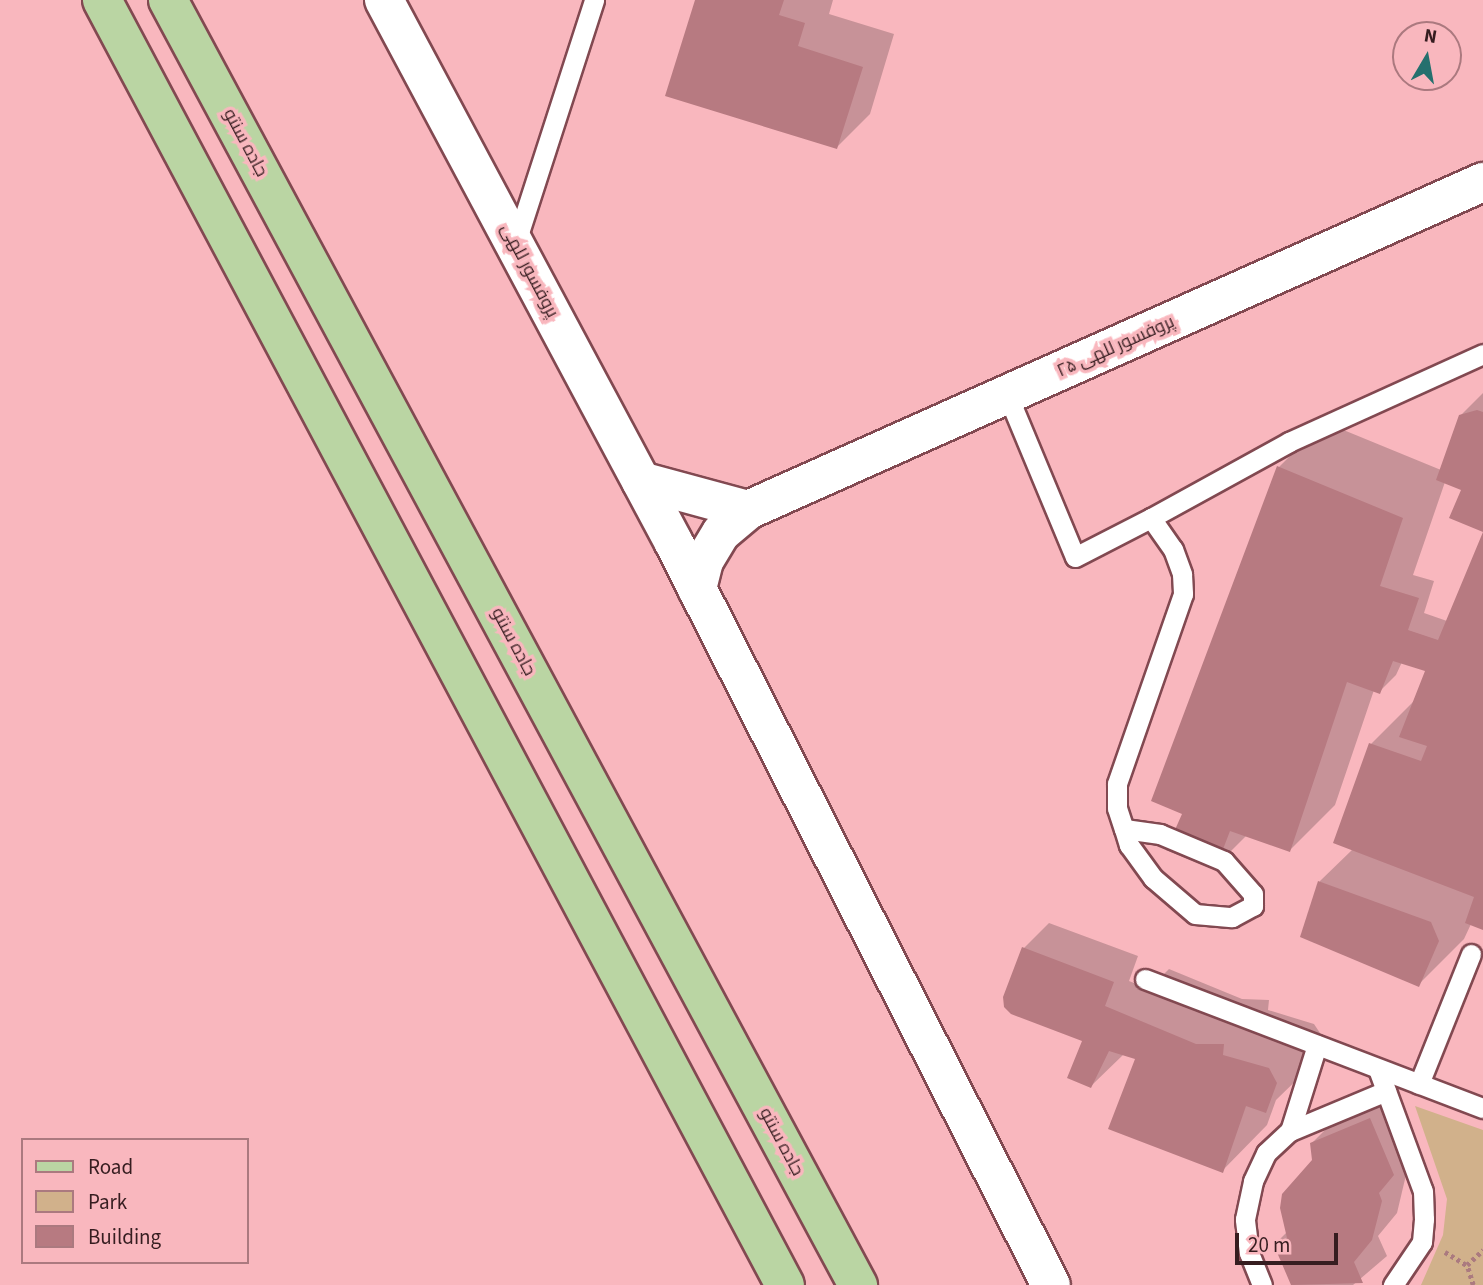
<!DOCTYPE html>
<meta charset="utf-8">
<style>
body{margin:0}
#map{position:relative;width:1483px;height:1285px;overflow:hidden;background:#f9b7be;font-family:"Source Sans 3",Cairo,sans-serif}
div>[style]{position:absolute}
.green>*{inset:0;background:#d1b18b}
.shadow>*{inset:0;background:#0003}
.building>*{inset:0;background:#b77a81}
.path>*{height:4.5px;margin-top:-2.25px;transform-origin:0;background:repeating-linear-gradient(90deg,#ab7a7f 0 3.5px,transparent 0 7px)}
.roads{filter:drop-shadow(2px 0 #824951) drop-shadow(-2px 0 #824951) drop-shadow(0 2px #824951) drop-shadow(0 -2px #824951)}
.service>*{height:19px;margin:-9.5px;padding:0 9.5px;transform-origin:9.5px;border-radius:9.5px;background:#fff}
.tertiary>*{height:38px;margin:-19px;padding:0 19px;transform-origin:19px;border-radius:19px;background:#fff}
.primary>*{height:38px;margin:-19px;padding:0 19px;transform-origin:19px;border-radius:19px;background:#bad5a3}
span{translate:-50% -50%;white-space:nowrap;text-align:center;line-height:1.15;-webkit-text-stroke:7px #f9b7be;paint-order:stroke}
.street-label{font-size:18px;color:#361d20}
.legend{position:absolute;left:21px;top:1138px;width:228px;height:126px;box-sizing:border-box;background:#f9b7be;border:2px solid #ab797f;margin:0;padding:9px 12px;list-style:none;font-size:21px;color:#361d20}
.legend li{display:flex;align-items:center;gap:14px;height:35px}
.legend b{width:35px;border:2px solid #ab797f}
.north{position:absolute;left:1392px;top:21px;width:70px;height:70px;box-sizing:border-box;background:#f9b7be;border:2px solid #ab797f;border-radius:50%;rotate:10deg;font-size:19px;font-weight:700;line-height:28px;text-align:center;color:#361d20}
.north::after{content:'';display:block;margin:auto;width:24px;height:32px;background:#25706e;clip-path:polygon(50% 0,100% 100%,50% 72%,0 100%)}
.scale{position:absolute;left:1235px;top:1233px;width:103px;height:32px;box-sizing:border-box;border:4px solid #361d20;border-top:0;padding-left:9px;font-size:21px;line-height:24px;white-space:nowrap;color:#361d20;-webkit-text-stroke:5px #f9b7be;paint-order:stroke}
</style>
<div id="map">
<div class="green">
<i style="clip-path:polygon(1415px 1106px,1483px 1130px,1483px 1285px,1421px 1285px,1443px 1235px,1447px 1199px)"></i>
</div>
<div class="shadow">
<i style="clip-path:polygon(697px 0,833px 0,829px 14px,894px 34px,870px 114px,837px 147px)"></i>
<i style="clip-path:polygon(1483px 393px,1483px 530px,1463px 489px,1445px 482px,1413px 575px,1434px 581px,1424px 613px,1447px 621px,1483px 535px,1483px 928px,1471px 924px,1464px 939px,1419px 984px,1302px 936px,1320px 881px,1353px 849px,1371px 744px,1416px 699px,1427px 670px,1402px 662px,1396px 675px,1379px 692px,1374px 690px,1335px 805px,1290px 850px,1247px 835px,1214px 868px,1185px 813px,1279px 467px,1324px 422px,1441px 470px,1460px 416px)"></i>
<i style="clip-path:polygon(1049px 923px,1138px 956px,1129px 981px,1149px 989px,1169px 969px,1242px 999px,1269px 1000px,1268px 1010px,1314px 1024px,1322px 1036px,1311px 1066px,1276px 1100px,1267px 1125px,1222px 1171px,1137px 1058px,1124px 1054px,1091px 1086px,1083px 1042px,1024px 948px)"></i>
<i style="clip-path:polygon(1396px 1094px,1418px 1149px,1403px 1167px,1406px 1175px,1397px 1213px,1378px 1236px,1387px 1256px,1353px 1285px,1293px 1285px,1275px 1244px,1287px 1232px,1313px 1160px,1312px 1143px,1337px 1118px)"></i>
</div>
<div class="building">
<i style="clip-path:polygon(695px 0,784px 0,779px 15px,805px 23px,798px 46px,863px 67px,837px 149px,665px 96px)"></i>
<i style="clip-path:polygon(1477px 410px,1483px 412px,1483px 930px,1465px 923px,1474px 897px,1333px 843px,1369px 743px,1421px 761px,1427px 746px,1399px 737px,1425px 671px,1393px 661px,1380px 694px,1347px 682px,1290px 852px,1230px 831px,1215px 870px,1166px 850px,1182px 814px,1151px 801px,1277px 466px,1403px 518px,1380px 586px,1419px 598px,1408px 630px,1438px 640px,1483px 532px,1449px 518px,1461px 490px,1436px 480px,1459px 415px)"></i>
<i style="clip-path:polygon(1318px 881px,1431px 922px,1439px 941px,1419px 987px,1300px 937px)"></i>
<i style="clip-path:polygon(1022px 947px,1114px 982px,1105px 1006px,1196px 1044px,1224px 1044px,1223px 1055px,1269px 1068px,1277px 1083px,1266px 1113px,1246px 1106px,1223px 1173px,1108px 1129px,1135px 1059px,1109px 1051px,1091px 1088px,1067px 1078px,1082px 1041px,1011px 1014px,1004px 1007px,1003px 997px)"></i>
<i style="clip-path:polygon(1370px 1118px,1394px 1175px,1379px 1193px,1382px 1201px,1372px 1240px,1354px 1262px,1363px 1283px,1291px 1285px,1273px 1243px,1279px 1247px,1287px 1238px,1280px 1208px,1282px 1194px,1312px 1160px,1310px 1143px)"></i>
</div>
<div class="path">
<i style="left:1445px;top:1252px;width:26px;rotate:31deg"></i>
<i style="left:1473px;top:1285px;width:21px;rotate:-107deg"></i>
<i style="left:1467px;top:1265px;width:22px;rotate:-43deg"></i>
</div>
<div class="roads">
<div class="service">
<i style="left:515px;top:245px;width:257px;rotate:-72.1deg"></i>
<i style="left:1008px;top:396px;width:174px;rotate:67.4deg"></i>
<i style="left:1075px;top:557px;width:85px;rotate:-27.2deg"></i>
<i style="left:1151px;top:518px;width:38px;rotate:55deg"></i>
<i style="left:1173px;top:549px;width:27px;rotate:70deg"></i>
<i style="left:1182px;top:574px;width:20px;rotate:87deg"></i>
<i style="left:1183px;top:594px;width:201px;rotate:109.2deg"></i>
<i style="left:1117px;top:784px;width:24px;rotate:90deg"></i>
<i style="left:1117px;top:808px;width:22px;rotate:72deg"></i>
<i style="left:1124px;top:829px;width:17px;rotate:73deg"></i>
<i style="left:1129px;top:845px;width:41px;rotate:54deg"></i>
<i style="left:1153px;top:878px;width:55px;rotate:40.6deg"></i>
<i style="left:1195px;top:914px;width:37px;rotate:5deg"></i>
<i style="left:1232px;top:917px;width:24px;rotate:-28deg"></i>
<i style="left:1253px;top:906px;width:12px;rotate:-90deg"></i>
<i style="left:1253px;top:894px;width:44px;rotate:-131.3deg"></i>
<i style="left:1224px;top:861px;width:69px;rotate:-157.1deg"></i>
<i style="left:1160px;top:834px;width:36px;rotate:-172deg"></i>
<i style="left:1151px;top:518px;width:158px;rotate:-28.8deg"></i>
<i style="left:1289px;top:442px;width:213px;rotate:-24.4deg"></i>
<i style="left:1145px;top:979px;width:362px;rotate:20.9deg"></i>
<i style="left:1378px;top:1069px;width:130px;rotate:69.8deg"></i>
<i style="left:1423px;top:1191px;width:28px;rotate:88deg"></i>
<i style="left:1424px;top:1219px;width:23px;rotate:95deg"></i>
<i style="left:1422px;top:1242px;width:52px;rotate:124deg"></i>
<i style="left:1419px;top:1084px;width:140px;rotate:-68.2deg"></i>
<i style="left:1290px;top:1131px;width:104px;rotate:-22.6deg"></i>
<i style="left:1262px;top:1285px;width:35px;rotate:-112deg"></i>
<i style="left:1249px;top:1253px;width:34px;rotate:-97deg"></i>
<i style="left:1245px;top:1219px;width:39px;rotate:-78deg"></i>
<i style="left:1253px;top:1181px;width:31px;rotate:-65deg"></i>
<i style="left:1266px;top:1153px;width:33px;rotate:-43deg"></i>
<i style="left:1290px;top:1131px;width:90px;rotate:-72.6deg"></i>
</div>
<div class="tertiary">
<i style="left:384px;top:0;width:616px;rotate:61.89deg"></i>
<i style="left:674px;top:543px;width:832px;rotate:63.07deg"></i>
<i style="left:641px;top:481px;width:111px;rotate:15.2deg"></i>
<i style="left:697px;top:589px;width:29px;rotate:-76deg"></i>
<i style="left:704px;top:561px;width:33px;rotate:-59deg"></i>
<i style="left:721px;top:533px;width:35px;rotate:-40deg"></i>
<i style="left:748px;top:510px;width:805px;rotate:-24.05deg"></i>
</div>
<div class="primary">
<i style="left:102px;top:0;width:1455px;rotate:62.01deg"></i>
<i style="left:168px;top:0;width:1459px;rotate:61.77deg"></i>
</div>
</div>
<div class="street-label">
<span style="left:245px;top:143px;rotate:62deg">جاده سنتو</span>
<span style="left:529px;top:271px;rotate:62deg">پروفسور للهی</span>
<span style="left:1116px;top:347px;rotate:-24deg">پروفسور للهی ۲۵</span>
<span style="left:513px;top:642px;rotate:62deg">جاده سنتو</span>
<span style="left:781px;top:1142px;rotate:62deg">جاده سنتو</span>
</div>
<ul class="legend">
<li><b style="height:9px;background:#bad5a3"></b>Road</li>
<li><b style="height:19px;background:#d1b18b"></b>Park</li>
<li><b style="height:19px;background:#b77a81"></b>Building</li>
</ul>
<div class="north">N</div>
<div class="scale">20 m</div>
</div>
